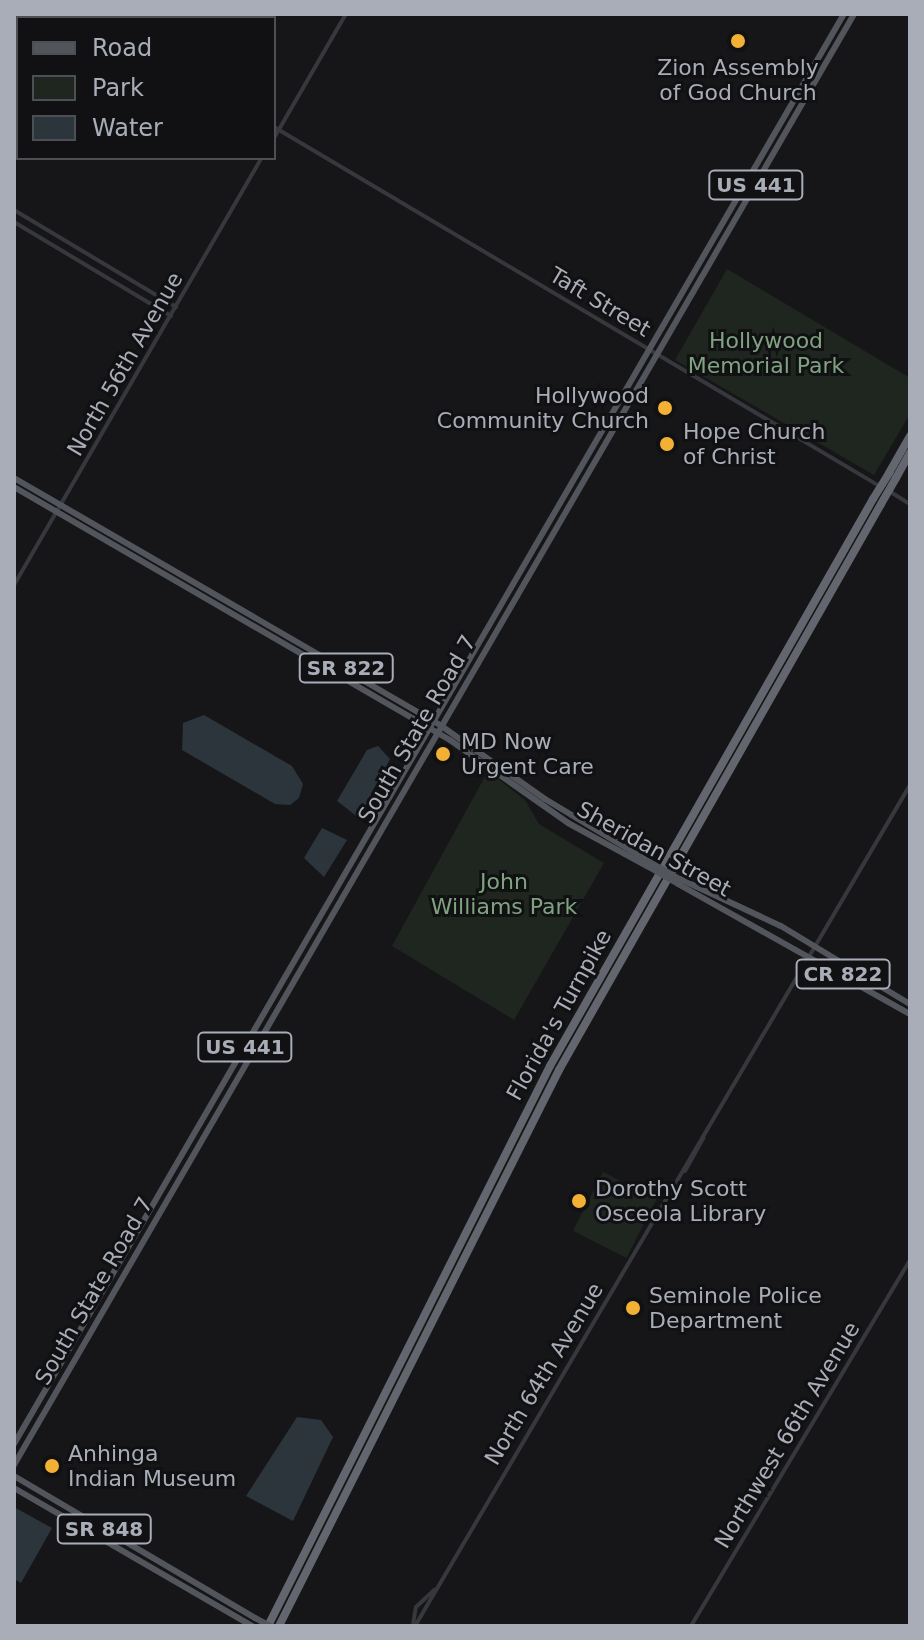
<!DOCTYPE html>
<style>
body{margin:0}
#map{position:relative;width:924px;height:1640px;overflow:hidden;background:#161618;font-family:"DejaVu Sans",sans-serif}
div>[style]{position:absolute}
.green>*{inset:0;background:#1e261f;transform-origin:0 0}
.water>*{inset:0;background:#2c353c}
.tertiary>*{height:4px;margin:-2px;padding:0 2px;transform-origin:2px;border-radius:2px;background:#37383d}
.primary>*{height:6px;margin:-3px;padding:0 3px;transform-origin:3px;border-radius:3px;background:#53555c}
.motorway>*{height:8px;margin:-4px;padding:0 4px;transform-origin:4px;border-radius:4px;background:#63666e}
.primary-bridge>*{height:6px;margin:-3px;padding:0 3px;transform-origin:3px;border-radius:3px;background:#53555c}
.motorway-bridge>*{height:8px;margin:-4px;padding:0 4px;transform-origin:4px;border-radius:4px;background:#63666e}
.dots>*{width:22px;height:22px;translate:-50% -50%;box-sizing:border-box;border:4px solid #111113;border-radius:50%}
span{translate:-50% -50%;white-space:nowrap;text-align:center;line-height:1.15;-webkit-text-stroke:6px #111113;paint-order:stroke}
.shield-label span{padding:2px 6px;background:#111113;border:2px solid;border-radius:6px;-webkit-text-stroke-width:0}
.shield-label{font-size:20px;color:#a8adb8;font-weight:700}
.poi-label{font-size:22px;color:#a8adb8}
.right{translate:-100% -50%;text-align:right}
.left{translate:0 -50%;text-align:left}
.street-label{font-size:22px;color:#a8adb8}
.park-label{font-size:22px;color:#7fa381}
.frame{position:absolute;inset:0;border:16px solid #a8adb8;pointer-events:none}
.legend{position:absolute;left:16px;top:16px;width:260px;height:144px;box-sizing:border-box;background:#111113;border:2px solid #4d4f55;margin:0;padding:10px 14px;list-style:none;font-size:24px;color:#a8adb8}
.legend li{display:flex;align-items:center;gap:16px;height:40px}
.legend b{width:40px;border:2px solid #4d4f55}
</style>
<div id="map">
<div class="green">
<i style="clip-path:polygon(727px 269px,910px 378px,910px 414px,874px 475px,675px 360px)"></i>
<i style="clip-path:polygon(488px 771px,525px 800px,539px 824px,604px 863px,514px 1020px,392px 946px)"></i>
<i style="left:603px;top:1172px;width:60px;height:66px;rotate:27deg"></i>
</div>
<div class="water">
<i style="clip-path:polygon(204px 715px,292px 766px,303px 784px,299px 798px,290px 805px,275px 804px,182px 750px,183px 723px)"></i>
<i style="clip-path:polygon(378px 746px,390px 759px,359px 818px,337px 801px,367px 750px)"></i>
<i style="clip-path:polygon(322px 828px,347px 840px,324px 877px,304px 858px)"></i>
<i style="clip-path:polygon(297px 1417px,321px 1420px,333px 1437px,293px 1521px,246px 1496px)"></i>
<i style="clip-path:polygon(14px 1507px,52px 1528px,21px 1583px,14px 1579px)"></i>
</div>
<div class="tertiary">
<i style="left:83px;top:14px;width:7px;rotate:34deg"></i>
<i style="left:274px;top:127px;width:706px;rotate:30.67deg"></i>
<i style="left:274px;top:138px;width:143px;rotate:-59.9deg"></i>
<i style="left:14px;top:210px;width:189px;rotate:30.9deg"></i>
<i style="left:14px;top:222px;width:183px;rotate:30.9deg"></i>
<i style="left:889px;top:491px;width:25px;rotate:32deg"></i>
<i style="left:14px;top:585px;width:494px;rotate:-59.9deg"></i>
<i style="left:685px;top:1171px;width:38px;rotate:-61deg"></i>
<i style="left:413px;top:1625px;width:18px;rotate:-81deg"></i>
<i style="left:416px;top:1607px;width:25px;rotate:-43deg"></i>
<i style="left:297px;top:1626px;width:5px"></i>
<i style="left:415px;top:1626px;width:976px;rotate:-59.52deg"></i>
<i style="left:691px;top:1626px;width:427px;rotate:-59.1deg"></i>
</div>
<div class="primary">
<i style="left:14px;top:478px;width:492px;rotate:30.1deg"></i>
<i style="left:440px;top:725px;width:128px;rotate:35.2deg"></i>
<i style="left:545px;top:799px;width:122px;rotate:31deg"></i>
<i style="left:14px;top:487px;width:504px;rotate:30.13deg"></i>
<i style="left:450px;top:740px;width:144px;rotate:35.1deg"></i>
<i style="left:568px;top:823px;width:90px;rotate:28.6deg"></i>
<i style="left:680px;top:879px;width:111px;rotate:25deg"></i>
<i style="left:781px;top:926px;width:151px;rotate:31.2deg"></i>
<i style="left:678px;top:884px;width:266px;rotate:29.3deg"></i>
<i style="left:14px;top:1444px;width:1653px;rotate:-59.87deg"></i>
<i style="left:14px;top:1465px;width:1677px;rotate:-59.93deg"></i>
<i style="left:14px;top:1476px;width:280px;rotate:30.5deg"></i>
<i style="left:14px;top:1488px;width:275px;rotate:30.1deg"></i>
</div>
<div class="motorway">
<i style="left:889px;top:473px;width:43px;rotate:-60.4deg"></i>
<i style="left:896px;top:478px;width:29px;rotate:-61deg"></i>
<i style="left:268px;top:1626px;width:627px;rotate:-63.27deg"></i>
<i style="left:550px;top:1066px;width:653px;rotate:-60.33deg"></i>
<i style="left:279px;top:1626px;width:623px;rotate:-63.27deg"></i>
<i style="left:559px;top:1070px;width:651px;rotate:-60.36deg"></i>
</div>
<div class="primary-bridge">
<i style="left:650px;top:862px;width:34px;rotate:30deg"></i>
<i style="left:647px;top:866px;width:36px;rotate:30deg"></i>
<i style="left:255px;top:1618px;width:17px;rotate:28deg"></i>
</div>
<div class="motorway-bridge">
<i style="left:873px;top:499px;width:31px;rotate:-58deg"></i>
<i style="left:881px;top:504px;width:30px;rotate:-60deg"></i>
</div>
<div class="dots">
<i style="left:738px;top:41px;background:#f2b134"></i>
<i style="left:665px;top:408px;background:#f2b134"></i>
<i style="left:667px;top:444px;background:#f2b134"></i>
<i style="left:443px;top:754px;background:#f2b134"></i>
<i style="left:579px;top:1201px;background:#f2b134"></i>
<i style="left:633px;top:1308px;background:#f2b134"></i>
<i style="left:52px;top:1466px;background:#f2b134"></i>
</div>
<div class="shield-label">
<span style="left:756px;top:185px">US 441</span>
<span style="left:346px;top:668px">SR 822</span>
<span style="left:843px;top:974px">CR 822</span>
<span style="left:245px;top:1047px">US 441</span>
<span style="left:104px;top:1529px">SR 848</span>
</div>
<div class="poi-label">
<span style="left:738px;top:80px">Zion Assembly<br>of God Church</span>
<span class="right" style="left:649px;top:408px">Hollywood<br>Community Church</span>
<span class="left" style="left:683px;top:444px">Hope Church<br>of Christ</span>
<span class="left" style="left:461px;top:754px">MD Now<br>Urgent Care</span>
<span class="left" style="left:595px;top:1201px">Dorothy Scott<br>Osceola Library</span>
<span class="left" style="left:649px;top:1308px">Seminole Police<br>Department</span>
<span class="left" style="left:68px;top:1466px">Anhinga<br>Indian Museum</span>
</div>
<div class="street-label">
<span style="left:600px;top:302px;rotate:31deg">Taft Street</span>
<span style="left:125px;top:364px;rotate:-60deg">North 56th Avenue</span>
<span style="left:417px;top:729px;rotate:-60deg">South State Road 7</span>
<span style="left:654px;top:849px;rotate:29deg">Sheridan Street</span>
<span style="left:559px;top:1015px;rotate:-61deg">Florida's Turnpike</span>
<span style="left:94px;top:1291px;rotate:-60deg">South State Road 7</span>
<span style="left:544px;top:1374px;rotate:-59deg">North 64th Avenue</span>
<span style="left:787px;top:1435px;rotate:-59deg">Northwest 66th Avenue</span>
</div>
<div class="park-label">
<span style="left:766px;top:353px">Hollywood<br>Memorial Park</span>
<span style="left:504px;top:894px">John<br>Williams Park</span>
</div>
<div class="frame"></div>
<ul class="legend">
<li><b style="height:10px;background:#53555c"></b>Road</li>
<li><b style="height:22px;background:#1e261f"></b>Park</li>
<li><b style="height:22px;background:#2c353c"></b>Water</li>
</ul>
</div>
